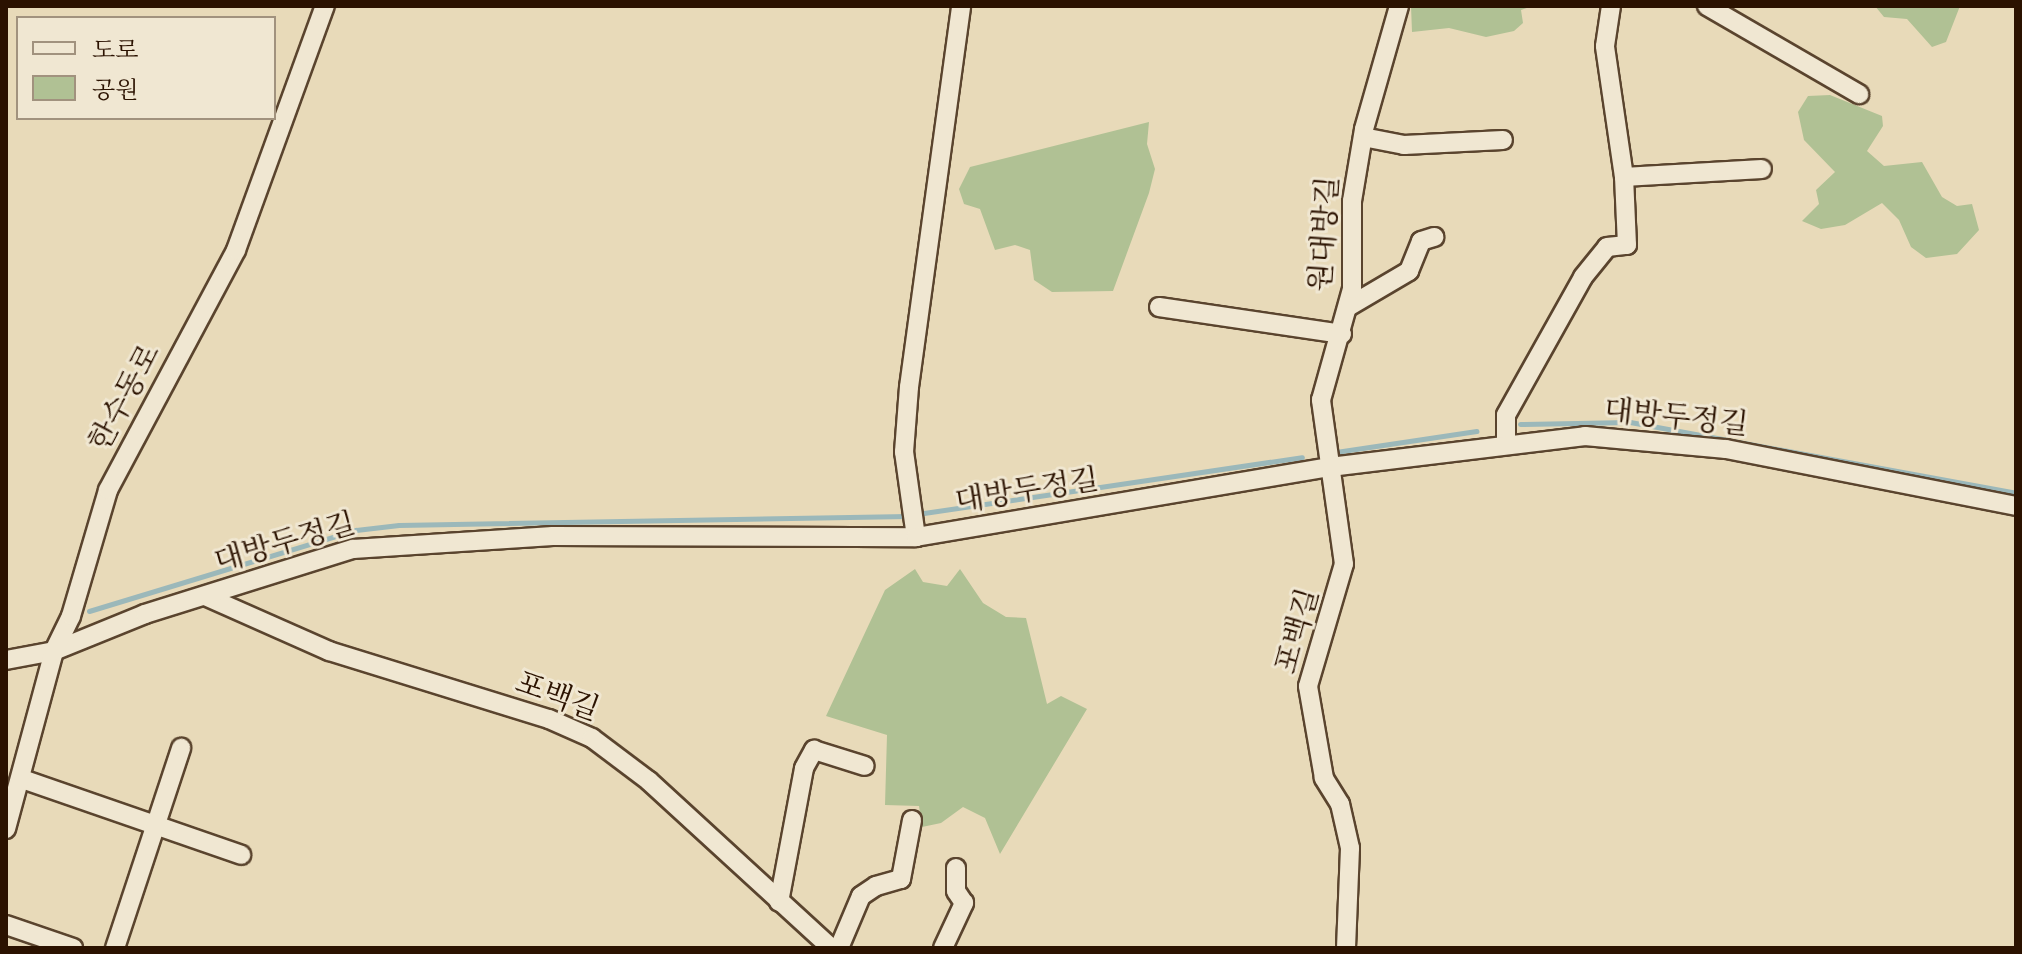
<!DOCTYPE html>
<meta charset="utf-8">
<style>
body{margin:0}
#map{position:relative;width:2022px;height:954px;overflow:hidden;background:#e8dab9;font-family:"Libre Bodoni","Noto Serif KR",serif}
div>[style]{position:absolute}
.green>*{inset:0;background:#b0c194}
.stream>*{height:5px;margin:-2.5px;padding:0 2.5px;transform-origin:2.5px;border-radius:2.5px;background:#9bb8ba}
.roads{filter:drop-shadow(2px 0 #5a442e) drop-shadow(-2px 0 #5a442e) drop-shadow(0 2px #5a442e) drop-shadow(0 -2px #5a442e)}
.minor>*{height:18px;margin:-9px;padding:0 9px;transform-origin:9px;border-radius:9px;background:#f0e7d2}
span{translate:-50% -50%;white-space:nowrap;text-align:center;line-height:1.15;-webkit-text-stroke:6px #f0e7d2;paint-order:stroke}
.street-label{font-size:30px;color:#2b1200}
.frame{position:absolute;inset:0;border:8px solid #2b1200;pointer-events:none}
.legend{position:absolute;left:16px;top:16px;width:260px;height:104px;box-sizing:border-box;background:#f0e7d2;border:2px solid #a1927e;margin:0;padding:10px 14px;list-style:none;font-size:24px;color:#2b1200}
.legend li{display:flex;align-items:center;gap:16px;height:40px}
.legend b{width:40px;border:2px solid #a1927e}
</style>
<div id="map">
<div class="green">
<i style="clip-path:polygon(1411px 6px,1532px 6px,1521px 10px,1523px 23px,1514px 31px,1486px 37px,1449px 28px,1412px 32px)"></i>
<i style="clip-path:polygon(1875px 6px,1960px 6px,1946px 42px,1932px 47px,1907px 19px,1884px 17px)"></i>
<i style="clip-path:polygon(1830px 95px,1882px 116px,1883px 126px,1867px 151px,1884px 166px,1922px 162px,1942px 197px,1957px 206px,1972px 204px,1979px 230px,1957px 254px,1926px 258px,1911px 247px,1899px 220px,1882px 203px,1845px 225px,1821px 229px,1802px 221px,1819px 204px,1816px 190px,1835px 172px,1804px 140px,1798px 112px,1808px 96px)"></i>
<i style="clip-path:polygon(1149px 122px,1147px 144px,1155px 169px,1149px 193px,1113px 291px,1052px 292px,1034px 280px,1030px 250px,1015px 245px,995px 250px,980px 209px,964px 204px,959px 189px,970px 167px)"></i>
<i style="clip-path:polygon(915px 569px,923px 582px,947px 586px,960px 569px,983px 603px,1006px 617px,1026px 618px,1047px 704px,1061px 696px,1087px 709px,1000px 854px,985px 818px,963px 807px,941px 823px,922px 827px,919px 806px,885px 805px,887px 735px,826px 716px,885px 590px)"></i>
</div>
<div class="stream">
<i style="left:1520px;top:424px;width:110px;rotate:-1deg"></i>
<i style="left:1630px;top:422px;width:392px;rotate:10.4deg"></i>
<i style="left:1336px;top:452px;width:142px;rotate:-8.5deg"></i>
<i style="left:917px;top:514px;width:389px;rotate:-8.4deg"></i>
<i style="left:89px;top:611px;width:279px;rotate:-16.9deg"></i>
<i style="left:356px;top:530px;width:43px;rotate:-6.6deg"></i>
<i style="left:399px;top:525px;width:509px;rotate:-1.01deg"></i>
</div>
<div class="roads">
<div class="minor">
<i style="left:1707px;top:6px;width:176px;rotate:30.1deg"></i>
<i style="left:1363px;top:137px;width:42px;rotate:11deg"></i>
<i style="left:1404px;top:145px;width:99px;rotate:-2.9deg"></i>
<i style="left:1624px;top:177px;width:138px;rotate:-3.3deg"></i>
<i style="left:1159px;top:307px;width:185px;rotate:8.4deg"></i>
<i style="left:1348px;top:307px;width:71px;rotate:-30.5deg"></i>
<i style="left:1409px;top:271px;width:32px;rotate:-68deg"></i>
<i style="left:1421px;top:241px;width:14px;rotate:-17deg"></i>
<i style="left:1506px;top:444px;width:29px;rotate:-90deg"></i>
<i style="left:1506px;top:415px;width:158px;rotate:-60.8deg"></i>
<i style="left:1583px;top:277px;width:38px;rotate:-51deg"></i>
<i style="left:1607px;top:247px;width:20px;rotate:-6deg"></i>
<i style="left:1627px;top:245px;width:68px;rotate:-92.5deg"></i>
<i style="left:1624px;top:177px;width:132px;rotate:-98.3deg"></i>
<i style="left:1605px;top:46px;width:40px;rotate:-81.5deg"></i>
<i style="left:916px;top:537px;width:86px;rotate:-98deg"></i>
<i style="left:904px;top:452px;width:65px;rotate:-85.6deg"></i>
<i style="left:909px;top:387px;width:385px;rotate:-82.2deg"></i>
<i style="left:205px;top:596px;width:136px;rotate:23.9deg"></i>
<i style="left:329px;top:651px;width:230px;rotate:17.2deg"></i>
<i style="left:549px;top:719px;width:47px;rotate:23.8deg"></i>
<i style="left:592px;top:738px;width:71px;rotate:37deg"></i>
<i style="left:649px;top:781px;width:247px;rotate:42.5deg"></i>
<i style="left:6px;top:660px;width:49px;rotate:-10.6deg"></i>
<i style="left:54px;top:651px;width:98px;rotate:-22.1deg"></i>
<i style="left:145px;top:614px;width:218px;rotate:-17.4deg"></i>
<i style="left:353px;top:549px;width:200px;rotate:-3.7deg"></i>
<i style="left:553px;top:536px;width:363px;rotate:0.2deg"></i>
<i style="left:916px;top:537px;width:420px;rotate:-9.6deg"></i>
<i style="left:1330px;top:467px;width:257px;rotate:-6.9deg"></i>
<i style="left:1585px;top:436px;width:142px;rotate:5.3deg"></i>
<i style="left:1726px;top:449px;width:296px;rotate:11.1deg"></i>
<i style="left:22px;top:779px;width:232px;rotate:19.1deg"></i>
<i style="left:6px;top:829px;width:184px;rotate:-74.9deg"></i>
<i style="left:54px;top:651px;width:39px;rotate:-64deg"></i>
<i style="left:71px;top:616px;width:131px;rotate:-73.6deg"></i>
<i style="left:108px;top:490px;width:272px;rotate:-61.9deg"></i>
<i style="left:236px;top:250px;width:260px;rotate:-70deg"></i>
<i style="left:779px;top:902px;width:136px;rotate:-79.4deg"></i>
<i style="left:804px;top:768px;width:21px;rotate:-61deg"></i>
<i style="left:814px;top:750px;width:53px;rotate:17.4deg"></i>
<i style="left:6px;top:925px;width:71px;rotate:18.9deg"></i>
<i style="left:115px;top:948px;width:211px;rotate:-71.7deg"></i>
<i style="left:839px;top:948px;width:56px;rotate:-67.1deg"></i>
<i style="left:861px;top:896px;width:18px;rotate:-34deg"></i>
<i style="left:876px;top:886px;width:26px;rotate:-16deg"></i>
<i style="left:901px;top:879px;width:60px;rotate:-79.4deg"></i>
<i style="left:943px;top:948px;width:50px;rotate:-65deg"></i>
<i style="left:964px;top:903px;width:14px;rotate:-124deg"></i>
<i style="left:956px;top:891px;width:23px;rotate:-90deg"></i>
<i style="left:1346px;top:948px;width:100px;rotate:-87.7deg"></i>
<i style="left:1350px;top:848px;width:45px;rotate:-102.8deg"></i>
<i style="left:1340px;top:804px;width:31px;rotate:-122deg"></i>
<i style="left:1324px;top:778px;width:93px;rotate:-99.9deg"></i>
<i style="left:1308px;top:686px;width:127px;rotate:-73.6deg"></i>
<i style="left:1344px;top:564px;width:166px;rotate:-98deg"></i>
<i style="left:1321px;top:400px;width:115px;rotate:-74.4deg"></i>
<i style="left:1352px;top:289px;width:88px;rotate:-90deg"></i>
<i style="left:1352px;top:201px;width:73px;rotate:-80.5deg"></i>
<i style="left:1364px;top:129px;width:128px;rotate:-74.1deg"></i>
</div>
</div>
<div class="street-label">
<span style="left:1325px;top:234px;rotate:-86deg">원대방길</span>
<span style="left:125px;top:398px;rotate:-62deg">한수동로</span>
<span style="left:1676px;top:418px;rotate:6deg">대방두정길</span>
<span style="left:1027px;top:491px;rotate:-9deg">대방두정길</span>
<span style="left:285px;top:543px;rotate:-16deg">대방두정길</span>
<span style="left:1298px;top:631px;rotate:-74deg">포백길</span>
<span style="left:557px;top:697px;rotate:20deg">포백길</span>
</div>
<div class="frame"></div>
<ul class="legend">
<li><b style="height:10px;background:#f0e7d2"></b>도로</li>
<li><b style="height:22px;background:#b0c194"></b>공원</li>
</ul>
</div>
